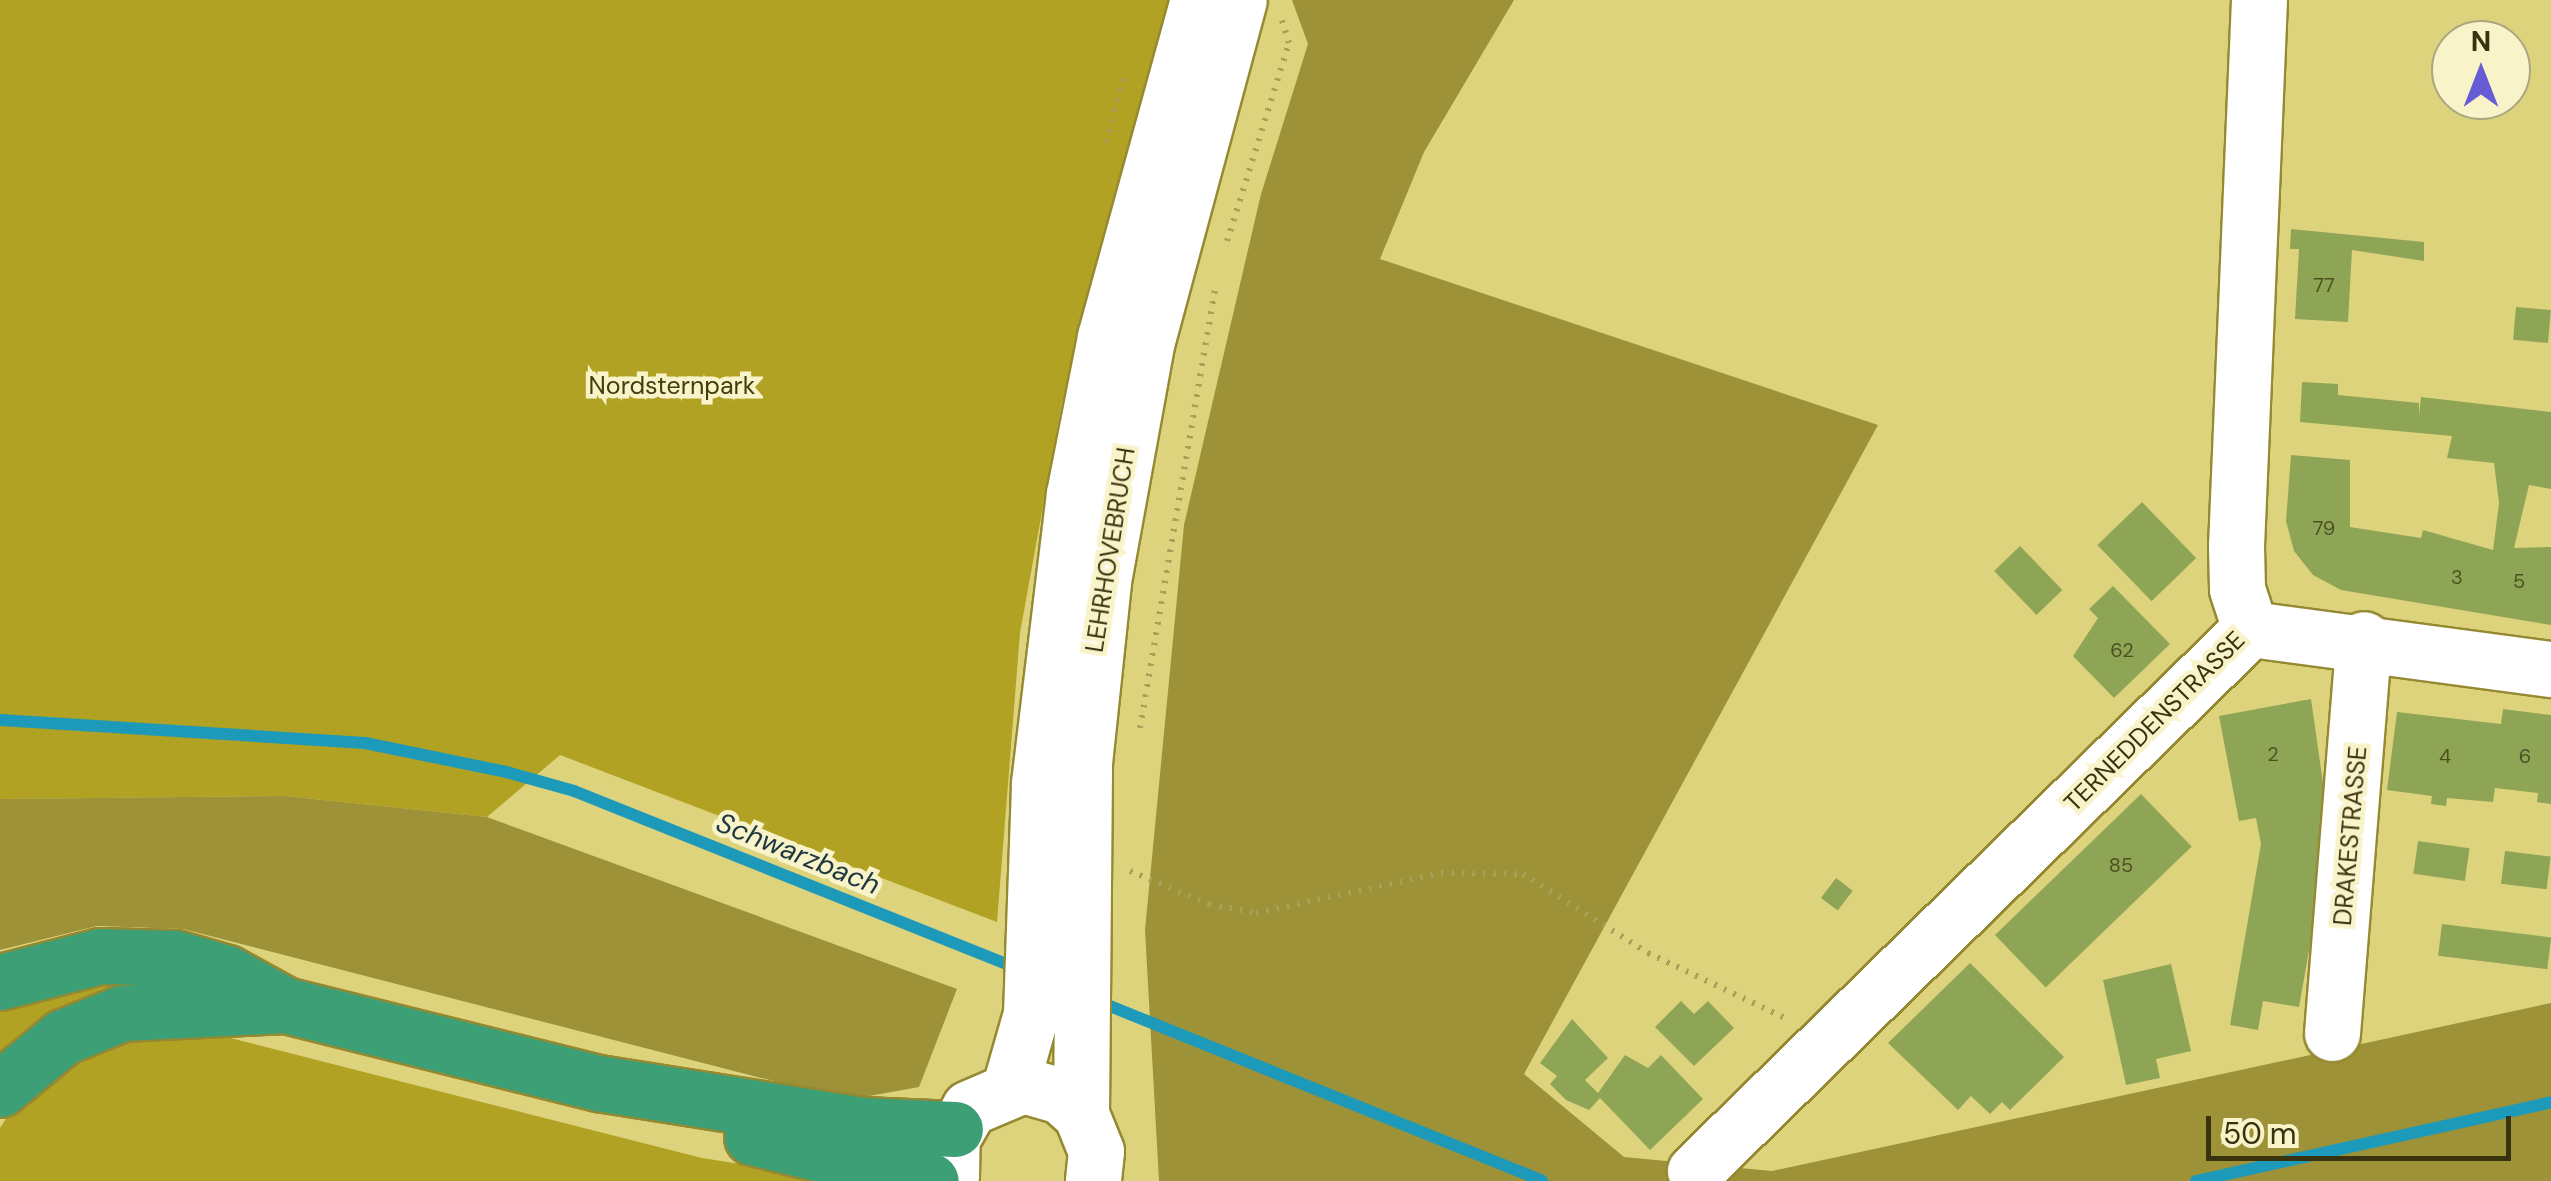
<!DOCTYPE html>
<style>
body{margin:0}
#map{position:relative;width:2551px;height:1181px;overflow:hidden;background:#ded37d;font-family:"DM Sans",sans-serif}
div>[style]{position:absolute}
.green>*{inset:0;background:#b1a223}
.forest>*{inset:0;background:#9d9238}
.stream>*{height:12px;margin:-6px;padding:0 6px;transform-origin:6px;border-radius:6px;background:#1d99ba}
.building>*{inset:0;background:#8fa556;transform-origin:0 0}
.path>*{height:6px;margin-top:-3px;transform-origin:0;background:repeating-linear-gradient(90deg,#a89f59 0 2.5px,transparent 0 10.5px)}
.roads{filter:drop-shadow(2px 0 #958932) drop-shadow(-2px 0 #958932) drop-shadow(0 2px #958932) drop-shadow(0 -2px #958932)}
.minor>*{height:55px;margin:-27.5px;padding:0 27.5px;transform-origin:27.5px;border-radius:27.5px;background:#fff}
.highway>*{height:55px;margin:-27.5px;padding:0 27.5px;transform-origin:27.5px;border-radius:27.5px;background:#3d9f75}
span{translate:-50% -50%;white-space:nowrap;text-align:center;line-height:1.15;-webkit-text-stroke:9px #f8f3c9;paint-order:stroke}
.number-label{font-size:20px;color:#4e5020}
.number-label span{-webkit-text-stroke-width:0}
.park-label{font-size:25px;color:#443d0b}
.street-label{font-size:25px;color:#38330e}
.water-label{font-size:28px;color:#1f3740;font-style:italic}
.north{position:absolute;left:2431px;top:20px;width:100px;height:100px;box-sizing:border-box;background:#f8f3c9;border:2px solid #aba67e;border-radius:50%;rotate:0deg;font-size:28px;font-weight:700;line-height:40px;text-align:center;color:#38330e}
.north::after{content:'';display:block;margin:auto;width:35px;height:45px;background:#665dd6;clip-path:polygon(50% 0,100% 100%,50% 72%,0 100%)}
.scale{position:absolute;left:2206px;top:1116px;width:305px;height:45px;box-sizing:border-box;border:5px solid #38330e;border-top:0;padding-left:12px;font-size:30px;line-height:35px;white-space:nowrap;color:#38330e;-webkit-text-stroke:8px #f8f3c9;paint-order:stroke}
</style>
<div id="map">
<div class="green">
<i style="clip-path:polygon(0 0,1181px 0,1062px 402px,1020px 633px,997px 922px,560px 755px,487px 817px,285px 796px,0 799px)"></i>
<i style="clip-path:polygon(130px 974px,130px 993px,0 1061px,0 1003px)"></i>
<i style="clip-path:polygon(187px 1027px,702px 1158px,847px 1181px,0 1181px,0 1128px,16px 1103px,89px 1043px)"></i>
</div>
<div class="forest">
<i style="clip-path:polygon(1292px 0,1514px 0,1424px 152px,1380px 259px,1878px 425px,1524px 1074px,1624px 1157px,1772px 1171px,2551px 1003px,2551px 1181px,1159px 1181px,1145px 930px,1184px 525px,1261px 194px,1308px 44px)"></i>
<i style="clip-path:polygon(285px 796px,487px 817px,957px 989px,919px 1087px,847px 1100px,183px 929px,97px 926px,0 950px,0 799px)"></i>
</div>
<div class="stream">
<i style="left:0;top:720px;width:366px;rotate:3.6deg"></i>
<i style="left:365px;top:743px;width:144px;rotate:11.6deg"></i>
<i style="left:506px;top:772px;width:71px;rotate:15.6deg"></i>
<i style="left:574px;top:791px;width:482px;rotate:21.8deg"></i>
<i style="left:1095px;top:1000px;width:482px;rotate:22deg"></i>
<i style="left:2196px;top:1181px;width:364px;rotate:-12.5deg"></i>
</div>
<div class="building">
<i style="clip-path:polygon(2291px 229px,2424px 242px,2424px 261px,2352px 250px,2348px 322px,2295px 319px,2299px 249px,2290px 249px)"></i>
<i style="left:2516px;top:307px;width:35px;height:33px;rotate:5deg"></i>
<i style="clip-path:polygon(2302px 382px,2338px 384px,2338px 395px,2419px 403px,2419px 416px,2421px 397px,2551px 412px,2551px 489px,2529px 485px,2514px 548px,2551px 547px,2551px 625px,2341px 590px,2313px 575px,2294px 551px,2286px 521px,2291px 455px,2350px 460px,2350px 527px,2421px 538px,2423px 530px,2493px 550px,2499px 503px,2494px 463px,2447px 458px,2452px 436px,2300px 422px)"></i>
<i style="left:2142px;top:502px;width:78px;height:62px;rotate:46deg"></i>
<i style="left:2020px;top:546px;width:61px;height:36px;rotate:46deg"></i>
<i style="clip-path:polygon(2113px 586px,2170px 644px,2114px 698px,2073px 656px,2098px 618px,2089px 609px)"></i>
<i style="clip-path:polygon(2311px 699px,2330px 832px,2299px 1007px,2263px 1001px,2258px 1030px,2230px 1025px,2261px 844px,2256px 818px,2239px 821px,2219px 716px)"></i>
<i style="clip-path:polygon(2503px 709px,2551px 715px,2551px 804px,2537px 802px,2538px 793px,2495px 788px,2493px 802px,2447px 798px,2446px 806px,2431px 804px,2432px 796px,2387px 790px,2397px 712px,2501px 724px)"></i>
<i style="left:2141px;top:794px;width:73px;height:203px;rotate:46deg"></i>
<i style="left:2418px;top:841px;width:52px;height:33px;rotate:8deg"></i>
<i style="left:2505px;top:851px;width:46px;height:33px;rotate:7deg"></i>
<i style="left:1836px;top:878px;width:21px;height:25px;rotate:37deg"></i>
<i style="left:2442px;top:924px;width:110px;height:32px;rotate:7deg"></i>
<i style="clip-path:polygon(1970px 963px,2064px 1057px,2010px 1110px,2002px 1102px,1990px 1114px,1971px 1096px,1958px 1110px,1888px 1043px)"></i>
<i style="clip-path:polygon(2171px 964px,2191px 1051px,2156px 1059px,2160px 1078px,2126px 1085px,2103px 980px)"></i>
<i style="clip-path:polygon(1681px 1001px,1694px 1014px,1708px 1001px,1734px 1028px,1694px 1066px,1655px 1027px)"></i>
<i style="clip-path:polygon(1572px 1019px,1608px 1058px,1585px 1080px,1598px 1093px,1625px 1055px,1648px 1068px,1661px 1055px,1703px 1099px,1650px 1150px,1600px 1098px,1589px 1110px,1566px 1100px,1550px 1084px,1557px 1076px,1540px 1063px)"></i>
</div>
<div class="path">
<i style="left:1106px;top:142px;width:72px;rotate:-74.6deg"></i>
<i style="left:1227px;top:241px;width:207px;rotate:-72.6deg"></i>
<i style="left:1289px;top:43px;width:24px;rotate:-107deg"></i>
<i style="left:1140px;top:728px;width:447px;rotate:-80.3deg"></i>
<i style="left:1130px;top:871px;width:86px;rotate:22.7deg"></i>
<i style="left:1209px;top:904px;width:48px;rotate:10.8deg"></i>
<i style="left:1256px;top:913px;width:189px;rotate:-12.2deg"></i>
<i style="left:1441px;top:873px;width:82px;rotate:0.7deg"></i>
<i style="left:1523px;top:874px;width:148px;rotate:32.3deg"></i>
<i style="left:1648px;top:953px;width:154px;rotate:25.4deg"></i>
</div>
<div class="roads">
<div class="minor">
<i style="left:2250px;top:629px;width:304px;rotate:7.6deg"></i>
<i style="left:2332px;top:1033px;width:395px;rotate:-85.4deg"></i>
<i style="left:1010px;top:1087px;width:76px;rotate:-74deg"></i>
<i style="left:1031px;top:1014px;width:231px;rotate:-88deg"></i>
<i style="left:1039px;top:783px;width:291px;rotate:-83.1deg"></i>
<i style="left:1074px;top:494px;width:160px;rotate:-78.8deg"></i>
<i style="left:1105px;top:337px;width:350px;rotate:-74.6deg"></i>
<i style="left:1081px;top:1114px;width:351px;rotate:-89.5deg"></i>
<i style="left:1084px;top:763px;width:183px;rotate:-84deg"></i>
<i style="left:1103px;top:581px;width:241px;rotate:-79.7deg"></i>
<i style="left:1146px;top:344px;width:356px;rotate:-74.9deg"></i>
<i style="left:1695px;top:1171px;width:776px;rotate:-44.32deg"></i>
<i style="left:2250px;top:629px;width:42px;rotate:-108deg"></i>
<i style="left:2237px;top:589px;width:43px;rotate:-91.3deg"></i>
<i style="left:2236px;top:546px;width:546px;rotate:-87.59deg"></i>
<i style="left:951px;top:1177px;width:39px;rotate:-89deg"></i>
<i style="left:952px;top:1138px;width:34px;rotate:-60deg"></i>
<i style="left:969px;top:1108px;width:59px;rotate:-23.1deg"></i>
<i style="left:1023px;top:1085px;width:40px;rotate:16deg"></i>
<i style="left:1061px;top:1096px;width:27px;rotate:42deg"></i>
<i style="left:1081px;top:1114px;width:40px;rotate:68deg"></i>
<i style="left:1096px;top:1151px;width:30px;rotate:96deg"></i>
</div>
<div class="highway">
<i style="left:0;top:982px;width:103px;rotate:-14.6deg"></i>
<i style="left:100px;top:956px;width:75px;rotate:1.5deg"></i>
<i style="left:175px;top:958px;width:54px;rotate:16.1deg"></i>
<i style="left:227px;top:973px;width:66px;rotate:28.9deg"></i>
<i style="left:285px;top:1005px;width:323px;rotate:14deg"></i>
<i style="left:598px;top:1083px;width:268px;rotate:9deg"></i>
<i style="left:863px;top:1125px;width:92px;rotate:2.5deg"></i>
<i style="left:0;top:1089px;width:82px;rotate:-39.5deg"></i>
<i style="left:63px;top:1037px;width:64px;rotate:-22.1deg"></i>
<i style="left:122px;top:1013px;width:163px;rotate:-2.8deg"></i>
<i style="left:752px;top:1137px;width:184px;rotate:13.8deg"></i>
</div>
</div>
<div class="number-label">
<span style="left:2324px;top:285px">77</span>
<span style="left:2324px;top:528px">79</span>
<span style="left:2457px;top:577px">3</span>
<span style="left:2519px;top:581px">5</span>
<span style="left:2122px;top:650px">62</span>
<span style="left:2273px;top:754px">2</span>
<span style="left:2445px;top:756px">4</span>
<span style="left:2525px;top:756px">6</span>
<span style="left:2121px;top:865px">85</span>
</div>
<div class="park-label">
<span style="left:672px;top:386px">Nordsternpark</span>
</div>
<div class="street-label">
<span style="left:1111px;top:550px;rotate:-81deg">LEHRHOVEBRUCH</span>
<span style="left:2155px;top:722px;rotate:-45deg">TERNEDDENSTRASSE</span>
<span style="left:2351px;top:836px;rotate:-85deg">DRAKESTRASSE</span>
</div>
<div class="water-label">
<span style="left:798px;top:854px;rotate:22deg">Schwarzbach</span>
</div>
<div class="north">N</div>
<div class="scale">50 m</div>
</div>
